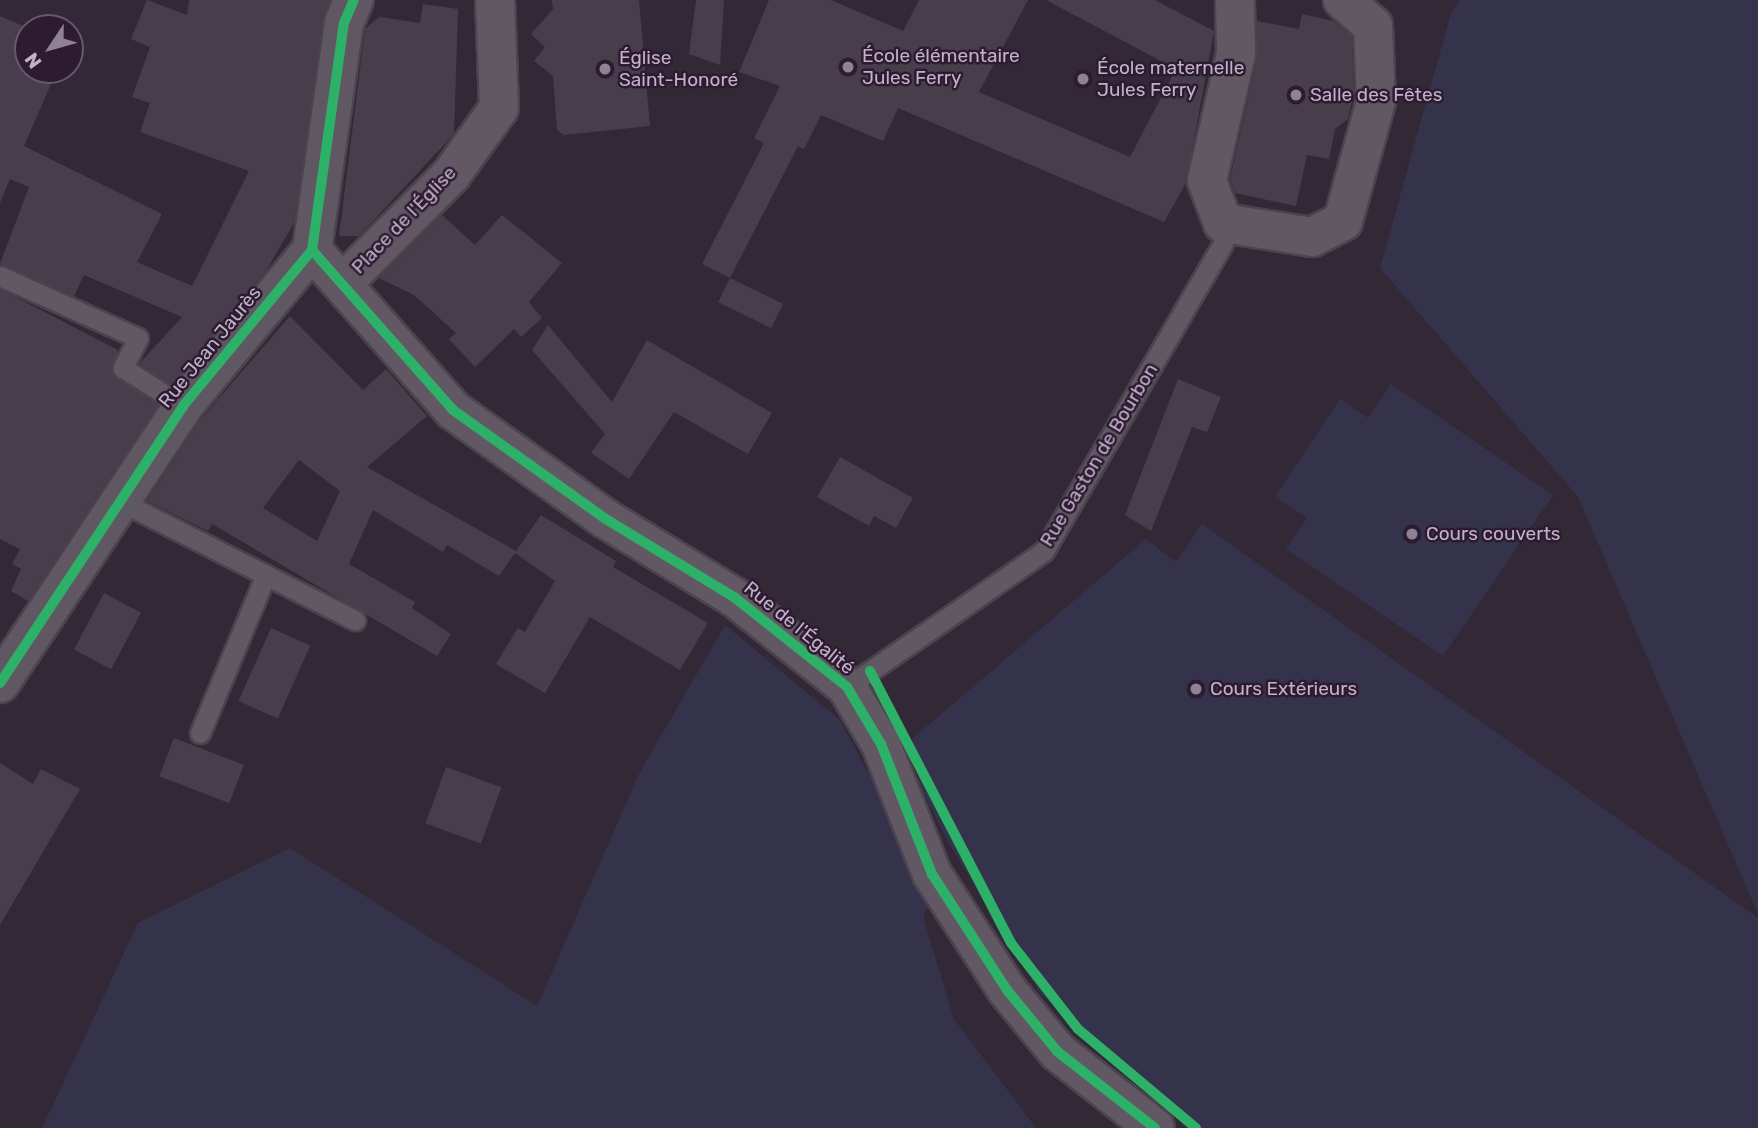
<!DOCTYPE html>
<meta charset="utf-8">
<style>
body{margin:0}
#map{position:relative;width:1758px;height:1128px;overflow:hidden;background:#322836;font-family:Rubik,sans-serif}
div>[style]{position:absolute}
.green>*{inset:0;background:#35334b}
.building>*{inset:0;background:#483e4b;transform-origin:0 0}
.roads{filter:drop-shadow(2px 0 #4b434e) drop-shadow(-2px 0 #4b434e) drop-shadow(0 2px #4b434e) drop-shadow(0 -2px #4b434e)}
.lane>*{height:19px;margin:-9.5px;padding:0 9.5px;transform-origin:9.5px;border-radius:9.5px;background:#615864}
.street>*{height:38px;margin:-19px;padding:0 19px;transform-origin:19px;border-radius:19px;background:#615864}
.secondary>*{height:38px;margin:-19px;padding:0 19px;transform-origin:19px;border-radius:19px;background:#5f5762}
.cycleway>*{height:10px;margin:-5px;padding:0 5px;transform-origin:5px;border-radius:5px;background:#2db169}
.dots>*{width:19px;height:19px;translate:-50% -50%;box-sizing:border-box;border:4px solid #2c1b31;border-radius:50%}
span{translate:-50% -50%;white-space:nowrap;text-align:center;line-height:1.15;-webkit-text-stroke:5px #2c1b31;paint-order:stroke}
.poi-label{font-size:19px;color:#c3b1c8}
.left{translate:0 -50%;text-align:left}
.street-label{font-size:19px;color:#c3b1c8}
.north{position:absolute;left:14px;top:14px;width:70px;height:70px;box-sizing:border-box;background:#2c1b31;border:2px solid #68576d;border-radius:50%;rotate:234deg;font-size:19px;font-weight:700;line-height:28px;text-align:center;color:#c3b1c8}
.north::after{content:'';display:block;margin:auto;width:24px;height:32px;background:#908195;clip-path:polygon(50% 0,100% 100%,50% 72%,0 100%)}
</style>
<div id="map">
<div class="green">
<i style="clip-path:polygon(1460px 0,1758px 0,1758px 914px,1578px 497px,1380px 268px,1451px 13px)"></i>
<i style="clip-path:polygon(1391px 384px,1553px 495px,1443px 656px,1286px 549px,1307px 518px,1275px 497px,1340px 399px,1368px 418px)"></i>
<i style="clip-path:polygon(1202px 524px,1758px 918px,1758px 1128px,1196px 1128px,1041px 994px,947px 840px,919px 784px,912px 739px,1146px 539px,1176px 562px)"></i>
<i style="clip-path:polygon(725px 625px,840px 720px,933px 895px,923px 917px,954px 1019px,1036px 1128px,42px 1128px,138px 923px,290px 848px,537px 1006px,639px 774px)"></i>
</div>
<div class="building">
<i style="clip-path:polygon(147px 0,187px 15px,189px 0,330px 0,294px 223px,266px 271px,172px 385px,139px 364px,182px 317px,84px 275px,74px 296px,0 264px,29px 187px,10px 179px,0 203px,0 16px,28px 28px,28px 70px,57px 70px,24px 146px,162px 214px,137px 262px,192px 286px,249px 171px,140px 132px,150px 103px,132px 97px,150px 47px,131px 39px)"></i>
<i style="clip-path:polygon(552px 0,639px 0,650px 126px,564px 135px,557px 130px,553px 76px,534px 61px,545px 47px,531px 34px,553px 9px)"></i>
<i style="clip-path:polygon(696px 0,724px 0,720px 65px,689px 54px)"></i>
<i style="clip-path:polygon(769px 0,831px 0,903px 31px,919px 0,1028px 0,979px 92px,1130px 157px,1176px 69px,1046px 0,1155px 0,1214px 31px,1186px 183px,1164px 222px,898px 108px,883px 141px,821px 115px,804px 149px,798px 146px,730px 278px,702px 264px,764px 143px,754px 138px,780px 86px,739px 72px)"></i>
<i style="clip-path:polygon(423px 4px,458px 9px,454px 134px,359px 236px,339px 236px,365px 29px,379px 17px,420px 23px)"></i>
<i style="clip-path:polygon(1302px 14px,1333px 21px,1352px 36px,1354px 92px,1348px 119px,1335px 129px,1329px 159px,1307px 155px,1296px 206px,1235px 193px,1230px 179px,1257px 59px,1257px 21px,1299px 29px)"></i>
<i style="clip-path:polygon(442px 215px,475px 245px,502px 215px,562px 263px,529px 302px,542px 318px,521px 337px,514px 329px,475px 367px,449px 339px,456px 333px,414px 295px,379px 278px)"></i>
<i style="left:730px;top:278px;width:59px;height:27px;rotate:26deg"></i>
<i style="clip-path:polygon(0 289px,118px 350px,113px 375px,158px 405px,28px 601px,11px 591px,21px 569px,12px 564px,20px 549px,0 539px)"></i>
<i style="clip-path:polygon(evenodd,290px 316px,363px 390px,386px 369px,427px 416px,367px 467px,516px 551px,541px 515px,616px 561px,613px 567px,708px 623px,680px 670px,590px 617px,545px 693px,496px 664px,518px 628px,525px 632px,555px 581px,515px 553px,499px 576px,447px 545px,443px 552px,373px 510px,349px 564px,415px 602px,412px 608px,451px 634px,437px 656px,212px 524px,208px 531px,147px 501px,201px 419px,290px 316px,299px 460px,340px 491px,317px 541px,263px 508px,299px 460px)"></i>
<i style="clip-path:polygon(548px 325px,612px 402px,647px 340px,772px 413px,748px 454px,674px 412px,629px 479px,591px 453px,605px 434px,532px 350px)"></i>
<i style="clip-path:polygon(1178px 379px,1221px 397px,1207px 432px,1192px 427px,1151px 531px,1125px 515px)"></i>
<i style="clip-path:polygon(840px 457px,913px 498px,896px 528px,874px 516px,869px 526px,817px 497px)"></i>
<i style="left:104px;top:593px;width:42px;height:64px;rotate:28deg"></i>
<i style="left:271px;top:628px;width:43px;height:80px;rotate:24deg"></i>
<i style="left:174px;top:738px;width:75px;height:41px;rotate:21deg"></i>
<i style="clip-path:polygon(0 763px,33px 784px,41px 769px,80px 789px,0 925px)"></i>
<i style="left:446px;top:767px;width:59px;height:60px;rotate:20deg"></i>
</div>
<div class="roads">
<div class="lane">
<i style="left:0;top:276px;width:151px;rotate:24.2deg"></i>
<i style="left:138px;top:338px;width:34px;rotate:117deg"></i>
<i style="left:123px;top:368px;width:71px;rotate:32.3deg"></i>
<i style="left:118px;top:500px;width:266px;rotate:26.9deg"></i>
<i style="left:847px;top:687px;width:239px;rotate:-34.6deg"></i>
<i style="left:1044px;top:551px;width:356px;rotate:-59.8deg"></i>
<i style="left:1223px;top:243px;width:20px;rotate:-90deg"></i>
<i style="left:200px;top:733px;width:169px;rotate:-67.4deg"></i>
</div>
<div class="street">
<i style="left:1235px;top:0;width:54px;rotate:88.9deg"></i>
<i style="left:1236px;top:54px;width:130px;rotate:102.9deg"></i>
<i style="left:1207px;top:181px;width:45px;rotate:69.1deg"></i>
<i style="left:1223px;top:223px;width:90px;rotate:8.9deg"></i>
<i style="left:1312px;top:237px;width:35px;rotate:-27deg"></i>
<i style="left:1343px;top:221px;width:124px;rotate:-74.6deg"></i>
<i style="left:1376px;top:101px;width:75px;rotate:-92.3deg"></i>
<i style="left:1373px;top:26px;width:40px;rotate:-139deg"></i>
<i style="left:312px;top:250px;width:213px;rotate:48.6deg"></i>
<i style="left:453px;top:410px;width:188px;rotate:35.5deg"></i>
<i style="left:606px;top:519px;width:150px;rotate:31.4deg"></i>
<i style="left:734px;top:597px;width:144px;rotate:38.5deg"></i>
<i style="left:847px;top:687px;width:66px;rotate:59.2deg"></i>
<i style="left:881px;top:744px;width:140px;rotate:68.6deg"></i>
<i style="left:932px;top:874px;width:138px;rotate:57.1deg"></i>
<i style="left:1007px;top:990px;width:80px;rotate:50.6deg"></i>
<i style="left:1058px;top:1052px;width:123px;rotate:38.1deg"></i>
<i style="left:343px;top:283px;width:153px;rotate:-45deg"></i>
<i style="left:451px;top:175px;width:82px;rotate:-54.4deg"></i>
<i style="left:499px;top:108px;width:108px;rotate:-92.1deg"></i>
</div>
<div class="secondary">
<i style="left:0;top:683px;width:332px;rotate:-56.5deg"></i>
<i style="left:183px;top:406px;width:202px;rotate:-50.4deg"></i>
<i style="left:312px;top:250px;width:229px;rotate:-82deg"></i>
<i style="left:344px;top:23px;width:25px;rotate:-67deg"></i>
</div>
</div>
<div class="cycleway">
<i style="left:312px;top:250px;width:213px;rotate:48.6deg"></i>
<i style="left:453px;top:410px;width:188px;rotate:35.5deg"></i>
<i style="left:606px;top:519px;width:150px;rotate:31.4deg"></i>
<i style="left:734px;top:597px;width:144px;rotate:38.5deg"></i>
<i style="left:847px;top:687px;width:66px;rotate:59.2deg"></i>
<i style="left:881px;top:744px;width:140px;rotate:68.6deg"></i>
<i style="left:932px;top:874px;width:138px;rotate:57.1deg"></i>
<i style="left:1007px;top:990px;width:80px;rotate:50.6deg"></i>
<i style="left:1058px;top:1052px;width:123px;rotate:38.1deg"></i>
<i style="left:870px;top:671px;width:306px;rotate:62.6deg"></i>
<i style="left:1011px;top:943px;width:109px;rotate:52.1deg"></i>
<i style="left:1078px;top:1029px;width:154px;rotate:40deg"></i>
<i style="left:0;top:683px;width:332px;rotate:-56.5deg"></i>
<i style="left:183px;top:406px;width:202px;rotate:-50.4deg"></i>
<i style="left:312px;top:250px;width:229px;rotate:-82deg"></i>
<i style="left:344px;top:23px;width:25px;rotate:-67deg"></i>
</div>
<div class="dots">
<i style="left:848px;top:67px;background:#908195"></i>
<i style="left:605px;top:69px;background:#908195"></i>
<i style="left:1083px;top:79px;background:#908195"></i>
<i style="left:1296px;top:95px;background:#908195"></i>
<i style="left:1412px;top:534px;background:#908195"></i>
<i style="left:1196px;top:689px;background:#908195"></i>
</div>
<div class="poi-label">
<span class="left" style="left:862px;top:67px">École élémentaire<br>Jules Ferry</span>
<span class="left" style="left:619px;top:69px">Église<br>Saint-Honoré</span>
<span class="left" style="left:1097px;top:79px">École maternelle<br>Jules Ferry</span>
<span class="left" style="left:1310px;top:95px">Salle des Fêtes</span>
<span class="left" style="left:1426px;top:534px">Cours couverts</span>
<span class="left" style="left:1210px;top:689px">Cours Extérieurs</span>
</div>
<div class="street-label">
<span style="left:404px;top:220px;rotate:-46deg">Place de l'Église</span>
<span style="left:210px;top:347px;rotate:-51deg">Rue Jean Jaurès</span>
<span style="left:1099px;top:455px;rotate:-59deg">Rue Gaston de Bourbon</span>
<span style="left:799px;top:628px;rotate:39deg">Rue de l'Égalité</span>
</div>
<div class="north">N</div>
</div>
